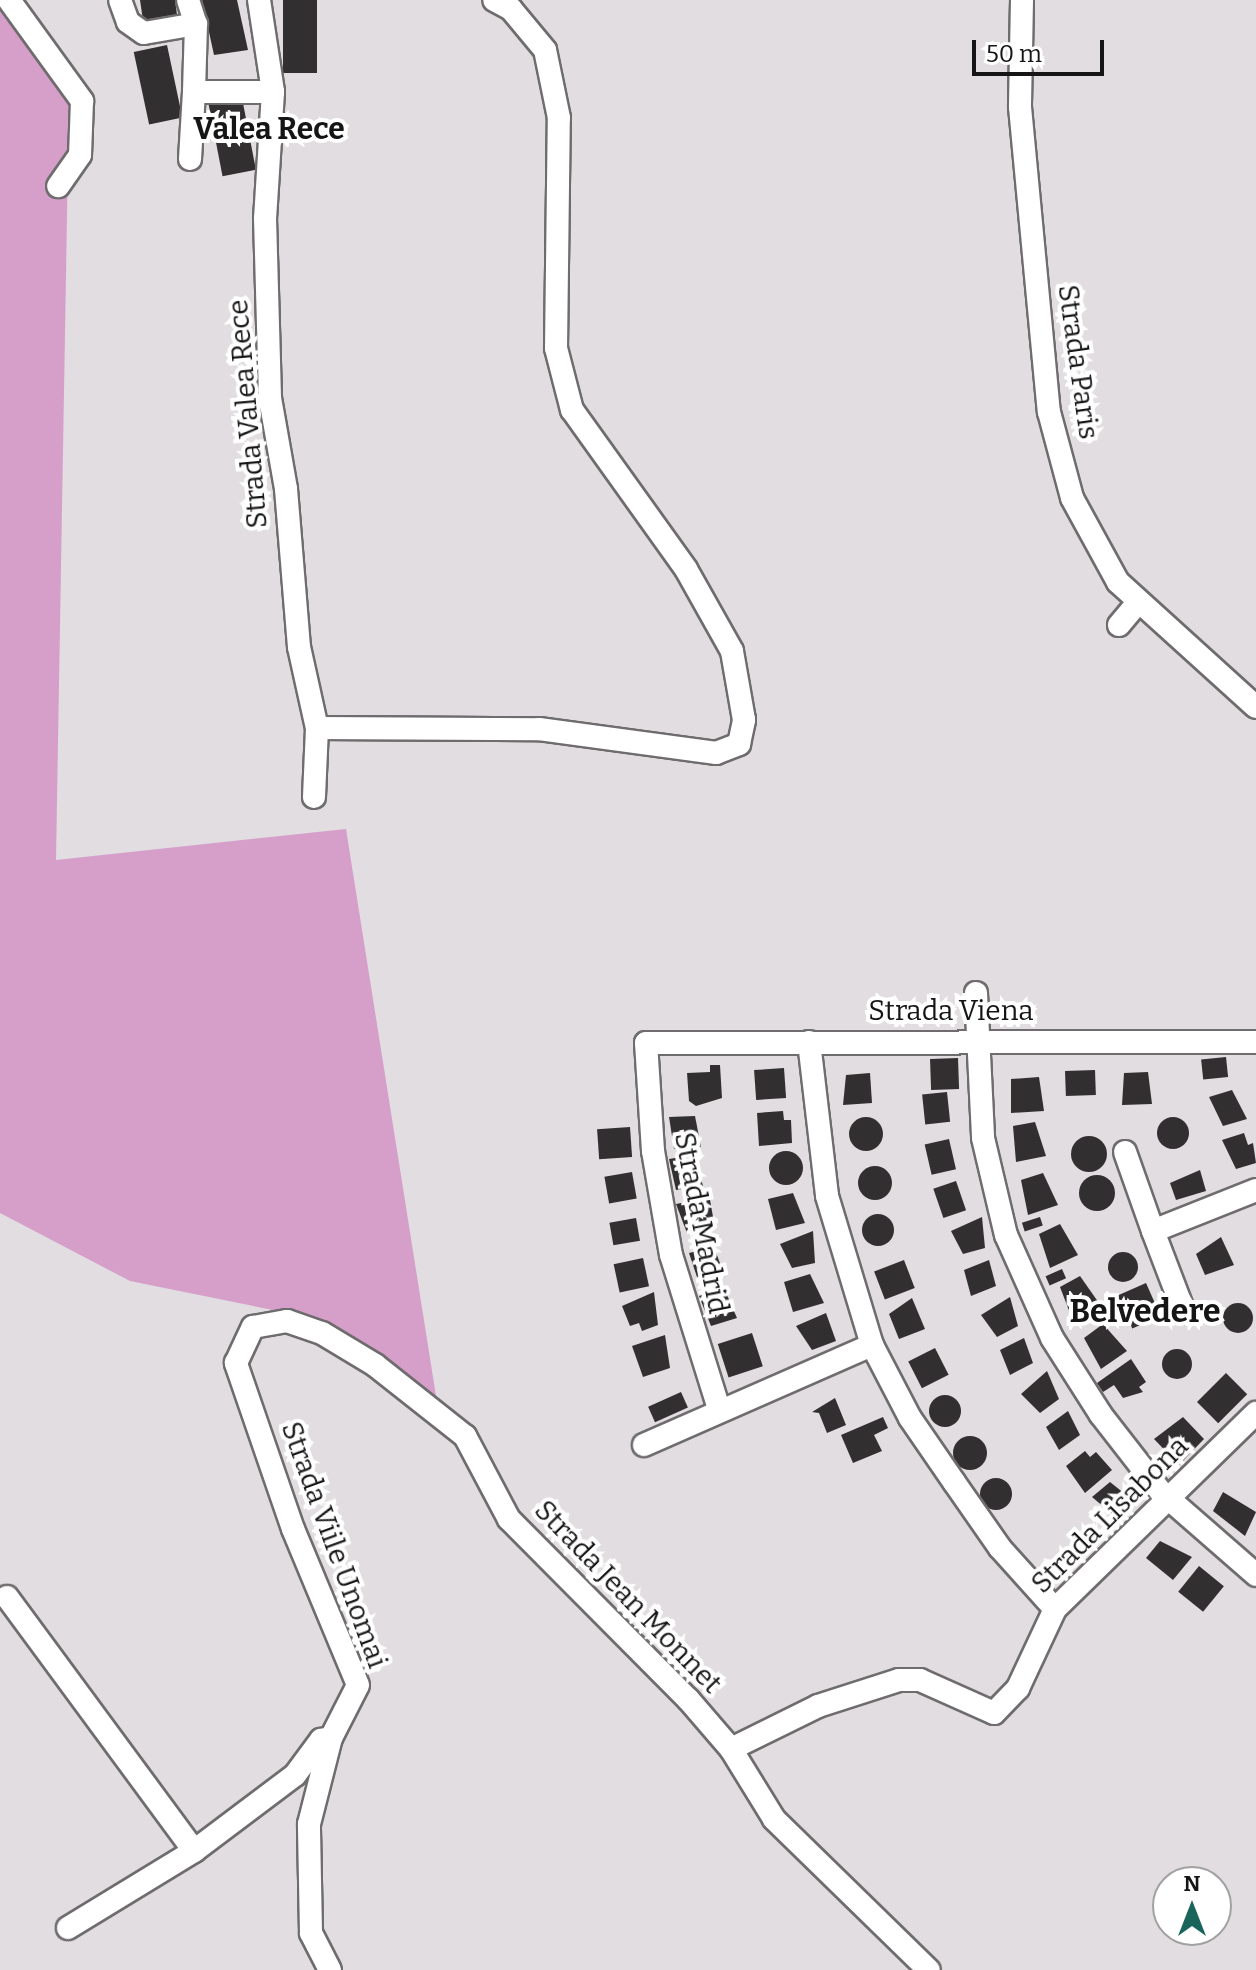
<!DOCTYPE html>
<style>
body{margin:0}
#map{position:relative;width:1256px;height:1970px;overflow:hidden;background:#e1dde0;font-family:Bitter,serif}
div>[style]{position:absolute}
.green>*{inset:0;background:#d59fca}
.building>*{inset:0;background:#322f31;transform-origin:0 0}
.round{border-radius:50%}
.roads{filter:drop-shadow(2px 0 #6f6c6e) drop-shadow(-2px 0 #6f6c6e) drop-shadow(0 2px #6f6c6e) drop-shadow(0 -2px #6f6c6e)}
.minor>*{height:22px;margin:-11px;padding:0 11px;transform-origin:11px;border-radius:11px;background:#fff}
span{translate:-50% -50%;white-space:nowrap;text-align:center;line-height:1.15;-webkit-text-stroke:8px #fff;paint-order:stroke}
.street-label{font-size:28px;color:#161516}
.neighbourhood-label{font-size:30px;color:#161516;font-weight:700}
.quarter-label{font-size:32px;color:#161516;font-weight:700}
.north{position:absolute;left:1152px;top:1866px;width:80px;height:80px;box-sizing:border-box;background:#fff;border:2px solid #a2a1a2;border-radius:50%;rotate:0deg;font-size:22px;font-weight:700;line-height:32px;text-align:center;color:#161516}
.north::after{content:'';display:block;margin:auto;width:28px;height:36px;background:#19645b;clip-path:polygon(50% 0,100% 100%,50% 72%,0 100%)}
.scale{position:absolute;left:972px;top:40px;width:132px;height:36px;box-sizing:border-box;border:4px solid #161516;border-top:0;padding-left:10px;font-size:24px;line-height:28px;white-space:nowrap;color:#161516;-webkit-text-stroke:6px #fff;paint-order:stroke}
</style>
<div id="map">
<div class="green">
<i style="clip-path:polygon(0 2px,69px 99px,56px 860px,346px 829px,436px 1396px,317px 1319px,130px 1281px,0 1213px)"></i>
</div>
<div class="building">
<i style="clip-path:polygon(140px 0,175px 0,178px 22px,144px 27px)"></i>
<i style="clip-path:polygon(202px 0,237px 0,248px 50px,214px 55px)"></i>
<i style="left:283px;top:0;width:34px;height:73px"></i>
<i style="left:167px;top:45px;width:74px;height:34px;rotate:78deg"></i>
<i style="left:242px;top:98px;width:73px;height:34px;rotate:79deg"></i>
<i style="left:1226px;top:1057px;width:20px;height:25px;rotate:84deg"></i>
<i style="left:958px;top:1058px;width:31px;height:28px;rotate:88deg"></i>
<i style="clip-path:polygon(710px 1065px,720px 1065px,722px 1098px,696px 1106px,689px 1101px,687px 1073px,710px 1072px)"></i>
<i style="left:784px;top:1068px;width:30px;height:30px;rotate:86deg"></i>
<i style="left:1095px;top:1070px;width:25px;height:30px;rotate:88deg"></i>
<i style="clip-path:polygon(1148px 1072px,1152px 1104px,1122px 1105px,1124px 1073px)"></i>
<i style="clip-path:polygon(870px 1073px,872px 1103px,843px 1105px,846px 1075px)"></i>
<i style="clip-path:polygon(1039px 1077px,1044px 1111px,1011px 1113px,1011px 1079px)"></i>
<i style="clip-path:polygon(1232px 1090px,1247px 1119px,1223px 1126px,1209px 1097px)"></i>
<i style="left:947px;top:1092px;width:30px;height:25px;rotate:84deg"></i>
<i style="clip-path:polygon(783px 1111px,784px 1120px,791px 1120px,792px 1143px,759px 1146px,757px 1113px)"></i>
<i style="clip-path:polygon(695px 1116px,701px 1147px,674px 1149px,669px 1117px)"></i>
<i class="round" style="left:1157px;top:1117px;width:32px;height:32px"></i>
<i class="round" style="left:849px;top:1117px;width:34px;height:34px"></i>
<i style="clip-path:polygon(1035px 1122px,1046px 1156px,1016px 1162px,1013px 1126px)"></i>
<i style="left:630px;top:1127px;width:30px;height:33px;rotate:86deg"></i>
<i style="clip-path:polygon(1244px 1133px,1248px 1145px,1253px 1143px,1256px 1163px,1236px 1169px,1222px 1140px)"></i>
<i class="round" style="left:1071px;top:1136px;width:36px;height:36px"></i>
<i style="left:949px;top:1139px;width:31px;height:25px;rotate:77deg"></i>
<i class="round" style="left:769px;top:1151px;width:34px;height:34px"></i>
<i style="clip-path:polygon(694px 1155px,703px 1186px,676px 1190px,669px 1159px)"></i>
<i class="round" style="left:858px;top:1166px;width:34px;height:34px"></i>
<i style="clip-path:polygon(1200px 1170px,1206px 1191px,1176px 1200px,1170px 1183px)"></i>
<i style="left:632px;top:1172px;width:27px;height:28px;rotate:80deg"></i>
<i style="clip-path:polygon(1043px 1173px,1058px 1205px,1028px 1215px,1021px 1180px)"></i>
<i class="round" style="left:1079px;top:1175px;width:36px;height:36px"></i>
<i style="left:956px;top:1181px;width:31px;height:24px;rotate:71deg"></i>
<i style="clip-path:polygon(793px 1193px,805px 1223px,776px 1230px,768px 1199px)"></i>
<i style="clip-path:polygon(703px 1199px,710px 1200px,715px 1228px,687px 1233px,676px 1204px)"></i>
<i class="round" style="left:862px;top:1214px;width:32px;height:32px"></i>
<i style="clip-path:polygon(982px 1217px,985px 1248px,963px 1254px,951px 1231px)"></i>
<i style="left:1040px;top:1217px;width:9px;height:19px;rotate:72deg"></i>
<i style="left:636px;top:1218px;width:23px;height:27px;rotate:80deg"></i>
<i style="clip-path:polygon(1060px 1224px,1078px 1255px,1050px 1268px,1039px 1234px)"></i>
<i style="clip-path:polygon(813px 1231px,815px 1263px,792px 1268px,780px 1244px)"></i>
<i style="clip-path:polygon(1221px 1237px,1234px 1265px,1205px 1275px,1196px 1254px)"></i>
<i style="clip-path:polygon(714px 1247px,725px 1277px,699px 1283px,689px 1253px)"></i>
<i class="round" style="left:1108px;top:1252px;width:30px;height:30px"></i>
<i style="left:643px;top:1258px;width:29px;height:30px;rotate:78deg"></i>
<i style="left:904px;top:1260px;width:30px;height:32px;rotate:69deg"></i>
<i style="clip-path:polygon(989px 1260px,996px 1286px,971px 1296px,964px 1270px)"></i>
<i style="left:1062px;top:1269px;width:10px;height:18px;rotate:66deg"></i>
<i style="clip-path:polygon(810px 1274px,824px 1303px,793px 1312px,784px 1282px)"></i>
<i style="clip-path:polygon(1080px 1276px,1101px 1306px,1073px 1321px,1060px 1287px)"></i>
<i style="left:1146px;top:1283px;width:36px;height:31px;rotate:66deg"></i>
<i style="clip-path:polygon(724px 1288px,737px 1318px,711px 1326px,699px 1296px)"></i>
<i style="clip-path:polygon(654px 1292px,658px 1325px,642px 1331px,639px 1323px,630px 1326px,622px 1306px)"></i>
<i style="clip-path:polygon(1010px 1297px,1018px 1326px,997px 1337px,981px 1315px)"></i>
<i style="clip-path:polygon(912px 1298px,925px 1329px,899px 1339px,889px 1314px)"></i>
<i class="round" style="left:1223px;top:1303px;width:30px;height:30px"></i>
<i style="clip-path:polygon(826px 1313px,836px 1341px,812px 1350px,796px 1326px)"></i>
<i style="clip-path:polygon(1103px 1324px,1127px 1351px,1101px 1369px,1084px 1338px)"></i>
<i style="left:752px;top:1333px;width:35px;height:36px;rotate:72deg"></i>
<i style="clip-path:polygon(665px 1335px,670px 1368px,643px 1377px,632px 1346px)"></i>
<i style="clip-path:polygon(1024px 1338px,1033px 1363px,1010px 1375px,1000px 1350px)"></i>
<i style="left:935px;top:1348px;width:30px;height:30px;rotate:63deg"></i>
<i class="round" style="left:1162px;top:1349px;width:30px;height:30px"></i>
<i style="clip-path:polygon(1131px 1359px,1146px 1382px,1139px 1387px,1143px 1392px,1123px 1398px,1114px 1385px,1103px 1392px,1097px 1383px)"></i>
<i style="clip-path:polygon(1047px 1371px,1059px 1399px,1040px 1413px,1021px 1394px)"></i>
<i style="left:1226px;top:1373px;width:30px;height:41px;rotate:45deg"></i>
<i style="left:681px;top:1392px;width:17px;height:36px;rotate:66deg"></i>
<i class="round" style="left:929px;top:1395px;width:32px;height:32px"></i>
<i style="clip-path:polygon(835px 1398px,846px 1425px,827px 1433px,819px 1413px,812px 1412px)"></i>
<i style="clip-path:polygon(1068px 1411px,1080px 1435px,1059px 1450px,1046px 1427px)"></i>
<i style="clip-path:polygon(883px 1417px,888px 1428px,874px 1435px,882px 1451px,853px 1463px,841px 1435px)"></i>
<i style="clip-path:polygon(1183px 1417px,1204px 1439px,1179px 1465px,1154px 1439px)"></i>
<i class="round" style="left:953px;top:1436px;width:34px;height:34px"></i>
<i style="clip-path:polygon(1085px 1451px,1090px 1457px,1096px 1452px,1112px 1470px,1085px 1493px,1066px 1466px)"></i>
<i class="round" style="left:980px;top:1478px;width:32px;height:32px"></i>
<i style="clip-path:polygon(1110px 1482px,1135px 1502px,1117px 1518px,1092px 1497px)"></i>
<i style="clip-path:polygon(1223px 1492px,1256px 1512px,1245px 1536px,1213px 1511px)"></i>
<i style="clip-path:polygon(1160px 1541px,1192px 1557px,1173px 1580px,1146px 1558px)"></i>
<i style="left:1199px;top:1566px;width:32px;height:33px;rotate:39deg"></i>
</div>
<div class="roads">
<div class="minor">
<i style="left:9px;top:0;width:125px;rotate:54.1deg"></i>
<i style="left:82px;top:101px;width:54px;rotate:92.1deg"></i>
<i style="left:80px;top:155px;width:38px;rotate:125deg"></i>
<i style="left:120px;top:0;width:23px;rotate:70deg"></i>
<i style="left:128px;top:22px;width:19px;rotate:35deg"></i>
<i style="left:144px;top:33px;width:53px;rotate:-9.8deg"></i>
<i style="left:188px;top:0;width:25px;rotate:72deg"></i>
<i style="left:196px;top:24px;width:68px;rotate:91.7deg"></i>
<i style="left:194px;top:92px;width:79px"></i>
<i style="left:259px;top:0;width:93px;rotate:81.3deg"></i>
<i style="left:273px;top:92px;width:126px;rotate:93.6deg"></i>
<i style="left:265px;top:218px;width:180px;rotate:88.4deg"></i>
<i style="left:270px;top:398px;width:92px;rotate:80deg"></i>
<i style="left:286px;top:489px;width:159px;rotate:85.3deg"></i>
<i style="left:299px;top:647px;width:83px;rotate:77.5deg"></i>
<i style="left:317px;top:728px;width:69px;rotate:92.5deg"></i>
<i style="left:1022px;top:0;width:107px;rotate:91.1deg"></i>
<i style="left:1020px;top:107px;width:306px;rotate:84.6deg"></i>
<i style="left:1049px;top:412px;width:89px;rotate:75deg"></i>
<i style="left:1072px;top:498px;width:96px;rotate:61.3deg"></i>
<i style="left:1118px;top:582px;width:186px;rotate:42.2deg"></i>
<i style="left:190px;top:159px;width:67px;rotate:-86.6deg"></i>
<i style="left:1119px;top:625px;width:30px;rotate:-50deg"></i>
<i style="left:317px;top:728px;width:222px;rotate:0.3deg"></i>
<i style="left:539px;top:729px;width:179px;rotate:7.7deg"></i>
<i style="left:716px;top:753px;width:25px;rotate:-21deg"></i>
<i style="left:739px;top:744px;width:25px;rotate:-78deg"></i>
<i style="left:744px;top:720px;width:70px;rotate:-99.9deg"></i>
<i style="left:732px;top:651px;width:94px;rotate:-119.3deg"></i>
<i style="left:686px;top:569px;width:196px;rotate:-125.6deg"></i>
<i style="left:572px;top:410px;width:64px;rotate:-104.5deg"></i>
<i style="left:556px;top:348px;width:230px;rotate:-89.3deg"></i>
<i style="left:559px;top:118px;width:69px;rotate:-101.6deg"></i>
<i style="left:545px;top:50px;width:53px;rotate:-129.7deg"></i>
<i style="left:511px;top:9px;width:19px;rotate:-152deg"></i>
<i style="left:976px;top:993px;width:145px;rotate:87.2deg"></i>
<i style="left:983px;top:1138px;width:100px;rotate:76.7deg"></i>
<i style="left:1006px;top:1235px;width:113px;rotate:65.9deg"></i>
<i style="left:1052px;top:1338px;width:91px;rotate:57.5deg"></i>
<i style="left:1101px;top:1415px;width:98px;rotate:52.1deg"></i>
<i style="left:1161px;top:1492px;width:126px;rotate:41.1deg"></i>
<i style="left:809px;top:1042px;width:155px;rotate:83.3deg"></i>
<i style="left:827px;top:1196px;width:156px;rotate:73.2deg"></i>
<i style="left:872px;top:1345px;width:82px;rotate:62.5deg"></i>
<i style="left:910px;top:1418px;width:78px;rotate:55.5deg"></i>
<i style="left:954px;top:1482px;width:80px;rotate:55.1deg"></i>
<i style="left:1000px;top:1548px;width:82px;rotate:48deg"></i>
<i style="left:1125px;top:1152px;width:84px;rotate:70.5deg"></i>
<i style="left:1153px;top:1231px;width:111px;rotate:-21.7deg"></i>
<i style="left:1153px;top:1231px;width:87px;rotate:69.1deg"></i>
<i style="left:719px;top:1409px;width:161px;rotate:-107.3deg"></i>
<i style="left:671px;top:1255px;width:106px;rotate:-99.8deg"></i>
<i style="left:653px;top:1151px;width:108px;rotate:-93.7deg"></i>
<i style="left:646px;top:1043px;width:610px;rotate:-0.09deg"></i>
<i style="left:644px;top:1445px;width:249px;rotate:-23.7deg"></i>
<i style="left:7px;top:1597px;width:315px;rotate:53.6deg"></i>
<i style="left:194px;top:1851px;width:126px;rotate:-37deg"></i>
<i style="left:295px;top:1775px;width:44px;rotate:-53.4deg"></i>
<i style="left:321px;top:1740px;width:10px;rotate:-11deg"></i>
<i style="left:731px;top:1749px;width:97px;rotate:-26.3deg"></i>
<i style="left:818px;top:1706px;width:85px;rotate:-17.8deg"></i>
<i style="left:899px;top:1680px;width:21px"></i>
<i style="left:920px;top:1680px;width:81px;rotate:24deg"></i>
<i style="left:994px;top:1713px;width:35px;rotate:-46deg"></i>
<i style="left:1018px;top:1688px;width:87px;rotate:-64.9deg"></i>
<i style="left:1055px;top:1609px;width:281px;rotate:-44.3deg"></i>
<i style="left:68px;top:1928px;width:148px;rotate:-31.4deg"></i>
<i style="left:330px;top:1970px;width:42px;rotate:-117.2deg"></i>
<i style="left:311px;top:1933px;width:109px;rotate:-91.1deg"></i>
<i style="left:309px;top:1824px;width:89px;rotate:-75.7deg"></i>
<i style="left:331px;top:1738px;width:59px;rotate:-63deg"></i>
<i style="left:358px;top:1685px;width:169px;rotate:-112.6deg"></i>
<i style="left:293px;top:1529px;width:176px;rotate:-109deg"></i>
<i style="left:236px;top:1363px;width:40px;rotate:-65deg"></i>
<i style="left:253px;top:1327px;width:35px;rotate:-10deg"></i>
<i style="left:287px;top:1321px;width:37px;rotate:19deg"></i>
<i style="left:322px;top:1333px;width:62px;rotate:31.1deg"></i>
<i style="left:375px;top:1365px;width:115px;rotate:38.3deg"></i>
<i style="left:465px;top:1436px;width:94px;rotate:62.1deg"></i>
<i style="left:509px;top:1519px;width:254px;rotate:45.2deg"></i>
<i style="left:688px;top:1699px;width:66px;rotate:49.3deg"></i>
<i style="left:731px;top:1749px;width:82px;rotate:58.4deg"></i>
<i style="left:774px;top:1819px;width:216px;rotate:44.3deg"></i>
</div>
</div>
<div class="street-label">
<span style="left:1078px;top:362px;rotate:82deg">Strada Paris</span>
<span style="left:248px;top:414px;rotate:-95deg">Strada Valea Rece</span>
<span style="left:951px;top:1011px">Strada Viena</span>
<span style="left:701px;top:1223px;rotate:79deg">Strada Madrid</span>
<span style="left:1110px;top:1515px;rotate:-45deg">Strada Lisabona</span>
<span style="left:334px;top:1545px;rotate:70deg">Strada Viile Unomai</span>
<span style="left:628px;top:1597px;rotate:46deg">Strada Jean Monnet</span>
</div>
<div class="neighbourhood-label">
<span style="left:269px;top:129px">Valea Rece</span>
</div>
<div class="quarter-label">
<span style="left:1145px;top:1311px">Belvedere</span>
</div>
<div class="north">N</div>
<div class="scale">50 m</div>
</div>
